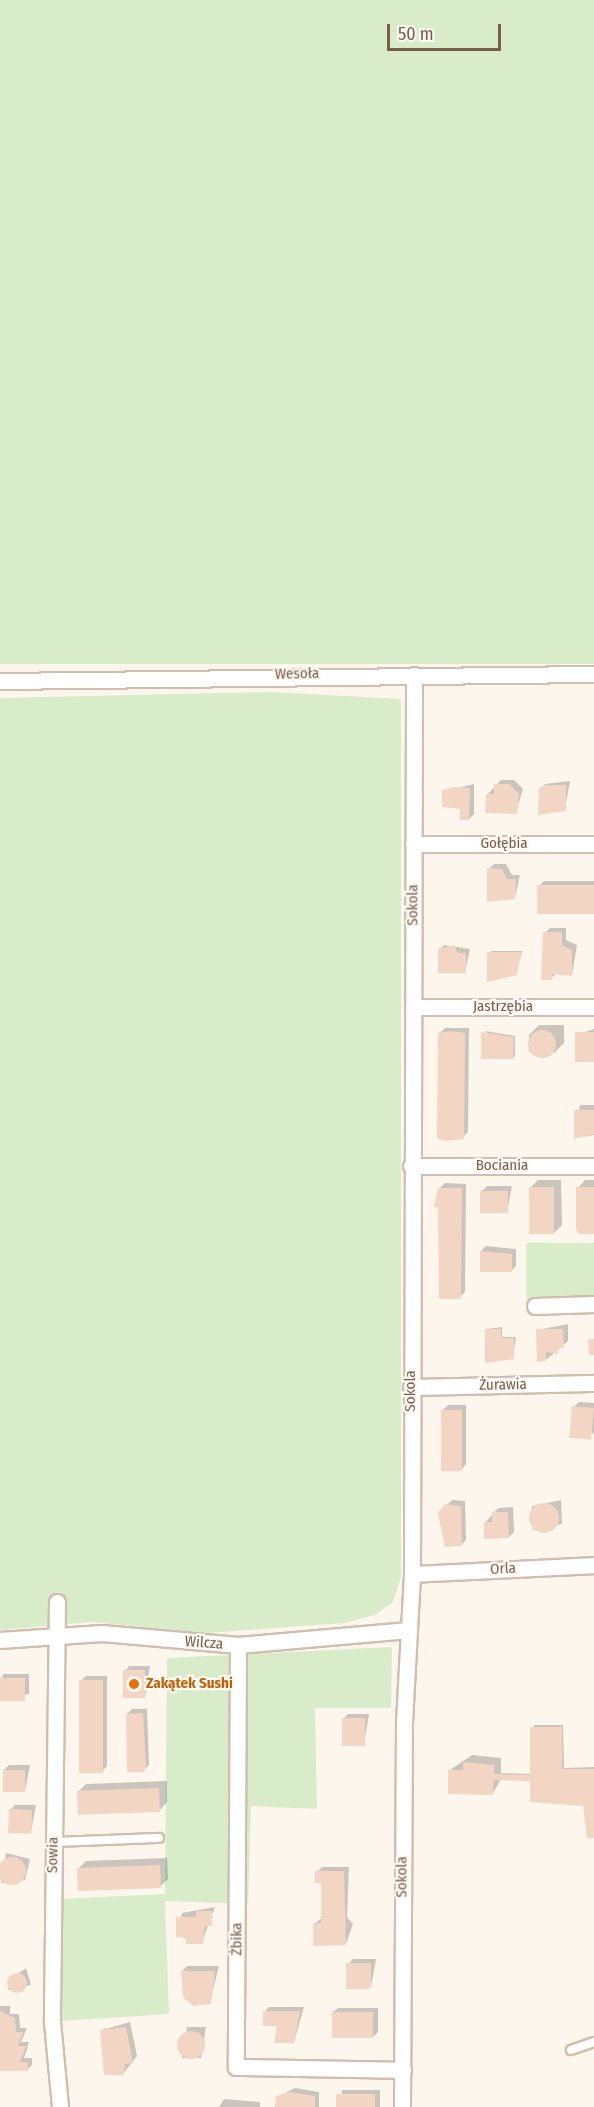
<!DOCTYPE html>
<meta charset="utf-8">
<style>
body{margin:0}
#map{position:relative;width:594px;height:2107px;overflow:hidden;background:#fdf6ec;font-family:"Fira Sans Condensed",sans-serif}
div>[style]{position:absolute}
.green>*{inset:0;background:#d8ecc9;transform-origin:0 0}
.shadow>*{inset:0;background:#0003;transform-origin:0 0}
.building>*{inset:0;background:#f3d5c3;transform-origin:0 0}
.round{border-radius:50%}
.roads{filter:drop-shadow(2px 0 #d1beb0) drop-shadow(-2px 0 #d1beb0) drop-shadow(0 2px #d1beb0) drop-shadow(0 -2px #d1beb0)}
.lane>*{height:8px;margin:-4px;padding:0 4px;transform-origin:4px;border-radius:4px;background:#fff}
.street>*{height:15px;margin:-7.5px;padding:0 7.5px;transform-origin:7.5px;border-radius:7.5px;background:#fff}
.dots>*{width:16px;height:16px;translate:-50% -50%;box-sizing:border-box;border:3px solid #fffaf3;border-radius:50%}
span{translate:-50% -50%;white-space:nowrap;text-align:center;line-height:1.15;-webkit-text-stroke:4.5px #fffaf3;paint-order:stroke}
.street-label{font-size:15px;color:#7a5c4d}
.food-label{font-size:15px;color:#c56008;font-weight:700}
.left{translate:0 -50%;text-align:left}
.scale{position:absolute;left:387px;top:24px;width:114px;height:27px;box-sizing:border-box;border:3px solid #7a5c4d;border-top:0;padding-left:8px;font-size:18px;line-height:21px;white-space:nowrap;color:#7a5c4d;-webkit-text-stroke:4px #fffaf3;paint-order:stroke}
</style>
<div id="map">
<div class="green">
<i style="left:0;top:0;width:594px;height:664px"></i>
<i style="clip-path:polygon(273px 692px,401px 699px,401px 1577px,393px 1602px,375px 1615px,344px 1623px,206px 1633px,91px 1622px,0 1630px,0 698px)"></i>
<i style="left:526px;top:1243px;width:68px;height:56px"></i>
<i style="clip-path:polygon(392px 1647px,391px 1708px,315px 1708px,317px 1809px,251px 1806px,248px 1904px,165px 1901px,169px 2014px,61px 2021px,58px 1899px,165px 1894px,167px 1658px)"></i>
</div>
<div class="shadow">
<i style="clip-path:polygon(501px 780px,514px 780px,523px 789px,516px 812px,487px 795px)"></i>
<i style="clip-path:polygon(570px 781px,565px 809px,540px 789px,545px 784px)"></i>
<i style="clip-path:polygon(474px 784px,474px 814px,469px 819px,444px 791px)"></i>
<i style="clip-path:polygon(494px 864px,506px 864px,512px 875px,520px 875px,515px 897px,489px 869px)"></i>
<i style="clip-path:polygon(544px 881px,594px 881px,594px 912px,539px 886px)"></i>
<i style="clip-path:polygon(550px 928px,566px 928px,566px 940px,577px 945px,572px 975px,557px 973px,551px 978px,545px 933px)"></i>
<i style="clip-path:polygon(444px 945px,470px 949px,465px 972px,439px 950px)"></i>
<i style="clip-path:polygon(522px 951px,516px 973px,488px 980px,491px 951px)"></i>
<i style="clip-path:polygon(539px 1025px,564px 1025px,564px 1043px,554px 1053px,529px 1052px,529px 1035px)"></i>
<i style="clip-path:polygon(445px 1028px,469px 1028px,468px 1132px,463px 1137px,440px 1033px)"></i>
<i style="clip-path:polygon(594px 1029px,594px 1058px,576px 1035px)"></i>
<i style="clip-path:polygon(485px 1031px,515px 1036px,515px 1056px,513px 1058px)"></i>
<i style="clip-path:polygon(580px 1105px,594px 1105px,594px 1135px,575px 1138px)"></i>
<i style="clip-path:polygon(538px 1180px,561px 1180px,562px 1225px,554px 1233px,531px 1187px)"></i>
<i style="clip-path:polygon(585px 1180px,594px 1180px,594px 1233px,578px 1188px)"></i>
<i style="clip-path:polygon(445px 1183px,466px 1184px,465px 1292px,460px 1297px,440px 1188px)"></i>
<i style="clip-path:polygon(487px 1186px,512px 1186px,507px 1212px,482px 1191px)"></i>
<i style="clip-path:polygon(486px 1246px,516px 1249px,516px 1266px,511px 1271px,481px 1251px)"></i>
<i style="clip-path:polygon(568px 1324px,568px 1341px,546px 1360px,537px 1330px)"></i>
<i style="clip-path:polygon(502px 1327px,502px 1337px,516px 1337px,513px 1357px,486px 1329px)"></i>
<i style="clip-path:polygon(579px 1402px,594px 1403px,594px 1435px,574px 1407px)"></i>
<i style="clip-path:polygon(448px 1405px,466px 1405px,466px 1464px,462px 1469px,443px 1410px)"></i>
<i style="clip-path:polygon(452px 1500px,465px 1501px,466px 1540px,461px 1545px,447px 1505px)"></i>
<i style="clip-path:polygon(561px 1500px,562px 1524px,533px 1530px,532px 1506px)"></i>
<i style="clip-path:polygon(513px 1507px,514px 1532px,509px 1537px,485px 1523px,498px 1508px)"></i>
<i style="clip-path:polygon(129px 1666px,150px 1666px,145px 1698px,125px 1671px)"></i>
<i style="clip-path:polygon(3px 1674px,29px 1674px,29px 1694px,0 1699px)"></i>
<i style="clip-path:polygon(86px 1676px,107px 1676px,107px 1766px,102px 1771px,81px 1681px)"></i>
<i style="clip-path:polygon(132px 1709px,147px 1709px,149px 1765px,144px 1770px,127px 1714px)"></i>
<i style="clip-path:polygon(348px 1714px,369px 1714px,364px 1744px,343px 1719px)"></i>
<i style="clip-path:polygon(534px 1725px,563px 1725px,564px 1768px,594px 1767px,594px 1837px,585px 1805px,531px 1779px,501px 1779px,493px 1793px,450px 1770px,472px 1755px,501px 1758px,501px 1773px,531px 1774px)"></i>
<i style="clip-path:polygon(9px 1765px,30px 1765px,25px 1791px,4px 1770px)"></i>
<i style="clip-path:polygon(167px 1781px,167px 1802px,160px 1810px,78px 1792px,86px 1784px)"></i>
<i style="clip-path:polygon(15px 1805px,36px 1805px,31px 1831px,10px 1810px)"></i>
<i style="clip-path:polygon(6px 1853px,30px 1859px,25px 1880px,1px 1883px)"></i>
<i style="clip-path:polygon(167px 1858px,168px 1879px,160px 1887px,79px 1868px,86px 1861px)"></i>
<i style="clip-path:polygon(322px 1867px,349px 1867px,347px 1917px,353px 1924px,346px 1944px,315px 1923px,322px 1918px,322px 1881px,317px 1872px)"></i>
<i style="clip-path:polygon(215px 1907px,202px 1942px,177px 1936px,182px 1913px)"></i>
<i style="clip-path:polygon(353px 1959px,376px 1959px,371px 1987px,348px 1964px)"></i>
<i style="clip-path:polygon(187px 1966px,219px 1966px,210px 2002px,182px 1971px)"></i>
<i style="clip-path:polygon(26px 1968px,31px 1985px,8px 1990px,8px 1980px)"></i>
<i style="clip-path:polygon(0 2006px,10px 2006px,10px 2014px,19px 2014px,20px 2028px,27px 2028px,21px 2042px,29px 2042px,24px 2058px,32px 2058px,32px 2065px,27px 2070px,0 2070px)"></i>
<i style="clip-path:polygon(269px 2007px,304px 2007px,294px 2042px,264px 2012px)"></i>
<i style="clip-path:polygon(338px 2008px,378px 2008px,378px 2032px,373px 2037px,333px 2012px)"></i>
<i style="clip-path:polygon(130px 2022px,137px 2056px,123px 2074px,102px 2030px)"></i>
<i style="clip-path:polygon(187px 2027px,206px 2027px,201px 2058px,182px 2058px)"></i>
<i style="clip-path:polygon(295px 2088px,319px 2092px,319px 2107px,277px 2107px,277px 2097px)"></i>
<i style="left:342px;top:2090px;width:38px;height:18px"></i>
<i style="clip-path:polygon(224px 2099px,260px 2102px,260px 2107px,219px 2107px)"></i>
</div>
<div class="building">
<i style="clip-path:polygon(494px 784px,509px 784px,519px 794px,517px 814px,485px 813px,486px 794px,494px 794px)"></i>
<i style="clip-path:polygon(544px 785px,566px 785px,566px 811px,538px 815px,539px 789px)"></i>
<i style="clip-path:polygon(453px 787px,470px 788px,469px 820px,460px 820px,460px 809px,442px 807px,442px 790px)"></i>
<i style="clip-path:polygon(487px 868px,502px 869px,507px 879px,516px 879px,515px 899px,487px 902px)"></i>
<i style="left:537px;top:885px;width:57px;height:29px"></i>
<i style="clip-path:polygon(543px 932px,562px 932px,562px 945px,572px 950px,572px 976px,552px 974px,552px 980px,541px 980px)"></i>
<i style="clip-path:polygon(454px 945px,458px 953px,466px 953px,466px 973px,438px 973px,438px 949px)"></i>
<i style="clip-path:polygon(487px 952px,521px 952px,517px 975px,487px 982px)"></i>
<i class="round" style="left:528px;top:1030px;width:28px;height:28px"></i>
<i style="clip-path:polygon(451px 1031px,465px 1033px,464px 1139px,445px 1141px,437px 1138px,438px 1033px)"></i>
<i style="clip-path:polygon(481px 1032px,514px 1037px,513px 1059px,481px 1059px)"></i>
<i style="left:594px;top:1032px;width:30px;height:19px;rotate:90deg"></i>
<i style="clip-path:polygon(574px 1110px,594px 1110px,594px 1134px,574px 1139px)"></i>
<i style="left:529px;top:1187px;width:25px;height:47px"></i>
<i style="clip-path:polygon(576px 1187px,594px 1187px,594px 1234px,579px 1234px,576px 1229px)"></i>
<i style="clip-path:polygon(438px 1188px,462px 1188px,461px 1299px,439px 1299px,438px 1207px,434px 1207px)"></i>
<i style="left:480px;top:1191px;width:28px;height:22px"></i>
<i style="clip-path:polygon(480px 1251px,512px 1254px,512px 1272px,480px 1272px)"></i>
<i style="clip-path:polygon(485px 1329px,501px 1329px,501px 1338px,514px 1338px,514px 1359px,485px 1363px)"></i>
<i style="clip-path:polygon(536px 1329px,563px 1329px,564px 1348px,558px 1348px,558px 1354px,546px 1352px,546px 1361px,537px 1362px)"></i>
<i style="clip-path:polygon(588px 1339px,594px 1339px,594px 1355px,589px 1355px)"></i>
<i style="left:572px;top:1406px;width:22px;height:32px;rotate:5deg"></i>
<i style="left:441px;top:1410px;width:21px;height:61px"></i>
<i class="round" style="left:529px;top:1503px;width:30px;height:30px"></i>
<i style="clip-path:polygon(445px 1504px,461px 1506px,462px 1546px,445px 1547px,438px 1513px)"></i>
<i style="clip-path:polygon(492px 1512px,508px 1512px,509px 1538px,484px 1539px,484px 1522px,492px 1522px)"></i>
<i style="left:123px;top:1670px;width:22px;height:28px"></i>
<i style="left:0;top:1678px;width:25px;height:23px"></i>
<i style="left:79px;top:1680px;width:24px;height:93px"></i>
<i style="clip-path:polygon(143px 1713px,146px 1765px,144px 1772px,127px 1772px,126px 1714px)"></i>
<i style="left:342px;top:1718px;width:23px;height:28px"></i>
<i style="clip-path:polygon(530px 1727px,562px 1727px,562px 1769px,594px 1769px,594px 1838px,587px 1838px,583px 1806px,530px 1802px,530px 1781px,494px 1780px,493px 1795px,448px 1794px,448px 1770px,463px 1770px,463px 1762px,494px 1765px,494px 1774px,530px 1775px)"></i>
<i style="left:3px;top:1770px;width:22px;height:22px"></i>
<i style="left:159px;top:1788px;width:24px;height:82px;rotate:88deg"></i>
<i style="left:9px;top:1809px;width:23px;height:24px;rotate:2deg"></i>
<i class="round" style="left:-2px;top:1857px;width:28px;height:28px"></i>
<i style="left:160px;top:1865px;width:23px;height:83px;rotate:88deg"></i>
<i style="clip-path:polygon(315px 1871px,344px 1871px,346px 1945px,313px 1946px,313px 1923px,321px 1923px,321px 1883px,315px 1883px)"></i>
<i style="clip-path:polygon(196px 1911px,212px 1911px,212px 1926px,205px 1926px,203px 1944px,186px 1944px,186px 1937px,176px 1937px,176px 1917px,196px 1917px)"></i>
<i style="left:346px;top:1963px;width:25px;height:26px"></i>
<i style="clip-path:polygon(181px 1971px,215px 1971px,211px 2004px,193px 2006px,183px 1997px)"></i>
<i class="round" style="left:7px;top:1973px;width:20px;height:20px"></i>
<i style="clip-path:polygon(0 2011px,15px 2018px,16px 2032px,23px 2032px,18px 2046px,26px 2046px,20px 2062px,28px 2062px,28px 2071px,0 2071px)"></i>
<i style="clip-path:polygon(263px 2011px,300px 2011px,294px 2043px,274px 2043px,277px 2026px,263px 2026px)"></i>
<i style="left:332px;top:2012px;width:41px;height:26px"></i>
<i style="clip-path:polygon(126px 2027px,133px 2063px,125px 2064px,124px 2075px,104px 2075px,100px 2030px)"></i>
<i class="round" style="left:177px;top:2031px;width:28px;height:28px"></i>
<i style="clip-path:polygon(289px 2092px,315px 2096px,315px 2107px,275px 2107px,276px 2096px)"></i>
<i style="left:336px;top:2094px;width:39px;height:13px"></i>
</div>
<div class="roads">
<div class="lane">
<i style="left:53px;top:1842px;width:106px;rotate:-2.2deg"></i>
<i style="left:571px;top:2050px;width:24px;rotate:-19deg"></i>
</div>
<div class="street">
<i style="left:0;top:681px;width:594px;rotate:-0.68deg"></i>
<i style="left:413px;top:844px;width:181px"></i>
<i style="left:413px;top:1007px;width:181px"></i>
<i style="left:411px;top:1166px;width:183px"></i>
<i style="left:535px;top:1306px;width:59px;rotate:-1.9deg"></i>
<i style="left:411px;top:1387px;width:183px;rotate:-1.3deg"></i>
<i style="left:412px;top:1574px;width:182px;rotate:-2.8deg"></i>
<i style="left:57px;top:1602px;width:420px;rotate:90.7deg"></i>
<i style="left:52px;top:2022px;width:85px;rotate:84.6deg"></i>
<i style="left:0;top:1640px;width:102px;rotate:-3.9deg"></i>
<i style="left:102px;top:1633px;width:137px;rotate:5deg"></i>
<i style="left:238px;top:1645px;width:171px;rotate:-5deg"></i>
<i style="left:238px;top:1645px;width:422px;rotate:90.3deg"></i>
<i style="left:236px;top:2067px;width:167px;rotate:1deg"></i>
<i style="left:402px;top:2107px;width:385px;rotate:-89.7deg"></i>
<i style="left:404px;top:1722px;width:148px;rotate:-86.9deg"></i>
<i style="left:412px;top:1574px;width:899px;rotate:-89.87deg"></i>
</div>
</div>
<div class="dots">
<i style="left:134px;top:1684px;background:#e8710a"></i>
</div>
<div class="street-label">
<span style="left:297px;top:674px;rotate:-1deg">Wesoła</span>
<span style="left:504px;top:844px">Gołębia</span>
<span style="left:413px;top:905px;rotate:-90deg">Sokola</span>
<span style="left:503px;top:1007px">Jastrzębia</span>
<span style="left:502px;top:1166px">Bociania</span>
<span style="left:503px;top:1385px;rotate:-1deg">Żurawia</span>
<span style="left:411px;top:1391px;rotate:-90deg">Sokola</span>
<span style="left:503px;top:1569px;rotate:-3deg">Orla</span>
<span style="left:204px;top:1643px;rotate:4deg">Wilcza</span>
<span style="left:53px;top:1855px;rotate:-89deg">Sowia</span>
<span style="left:402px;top:1877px;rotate:-90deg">Sokola</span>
<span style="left:237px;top:1939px;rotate:-90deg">Żbika</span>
</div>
<div class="food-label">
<span class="left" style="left:146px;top:1684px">Zakątek Sushi</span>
</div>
<div class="scale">50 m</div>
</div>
